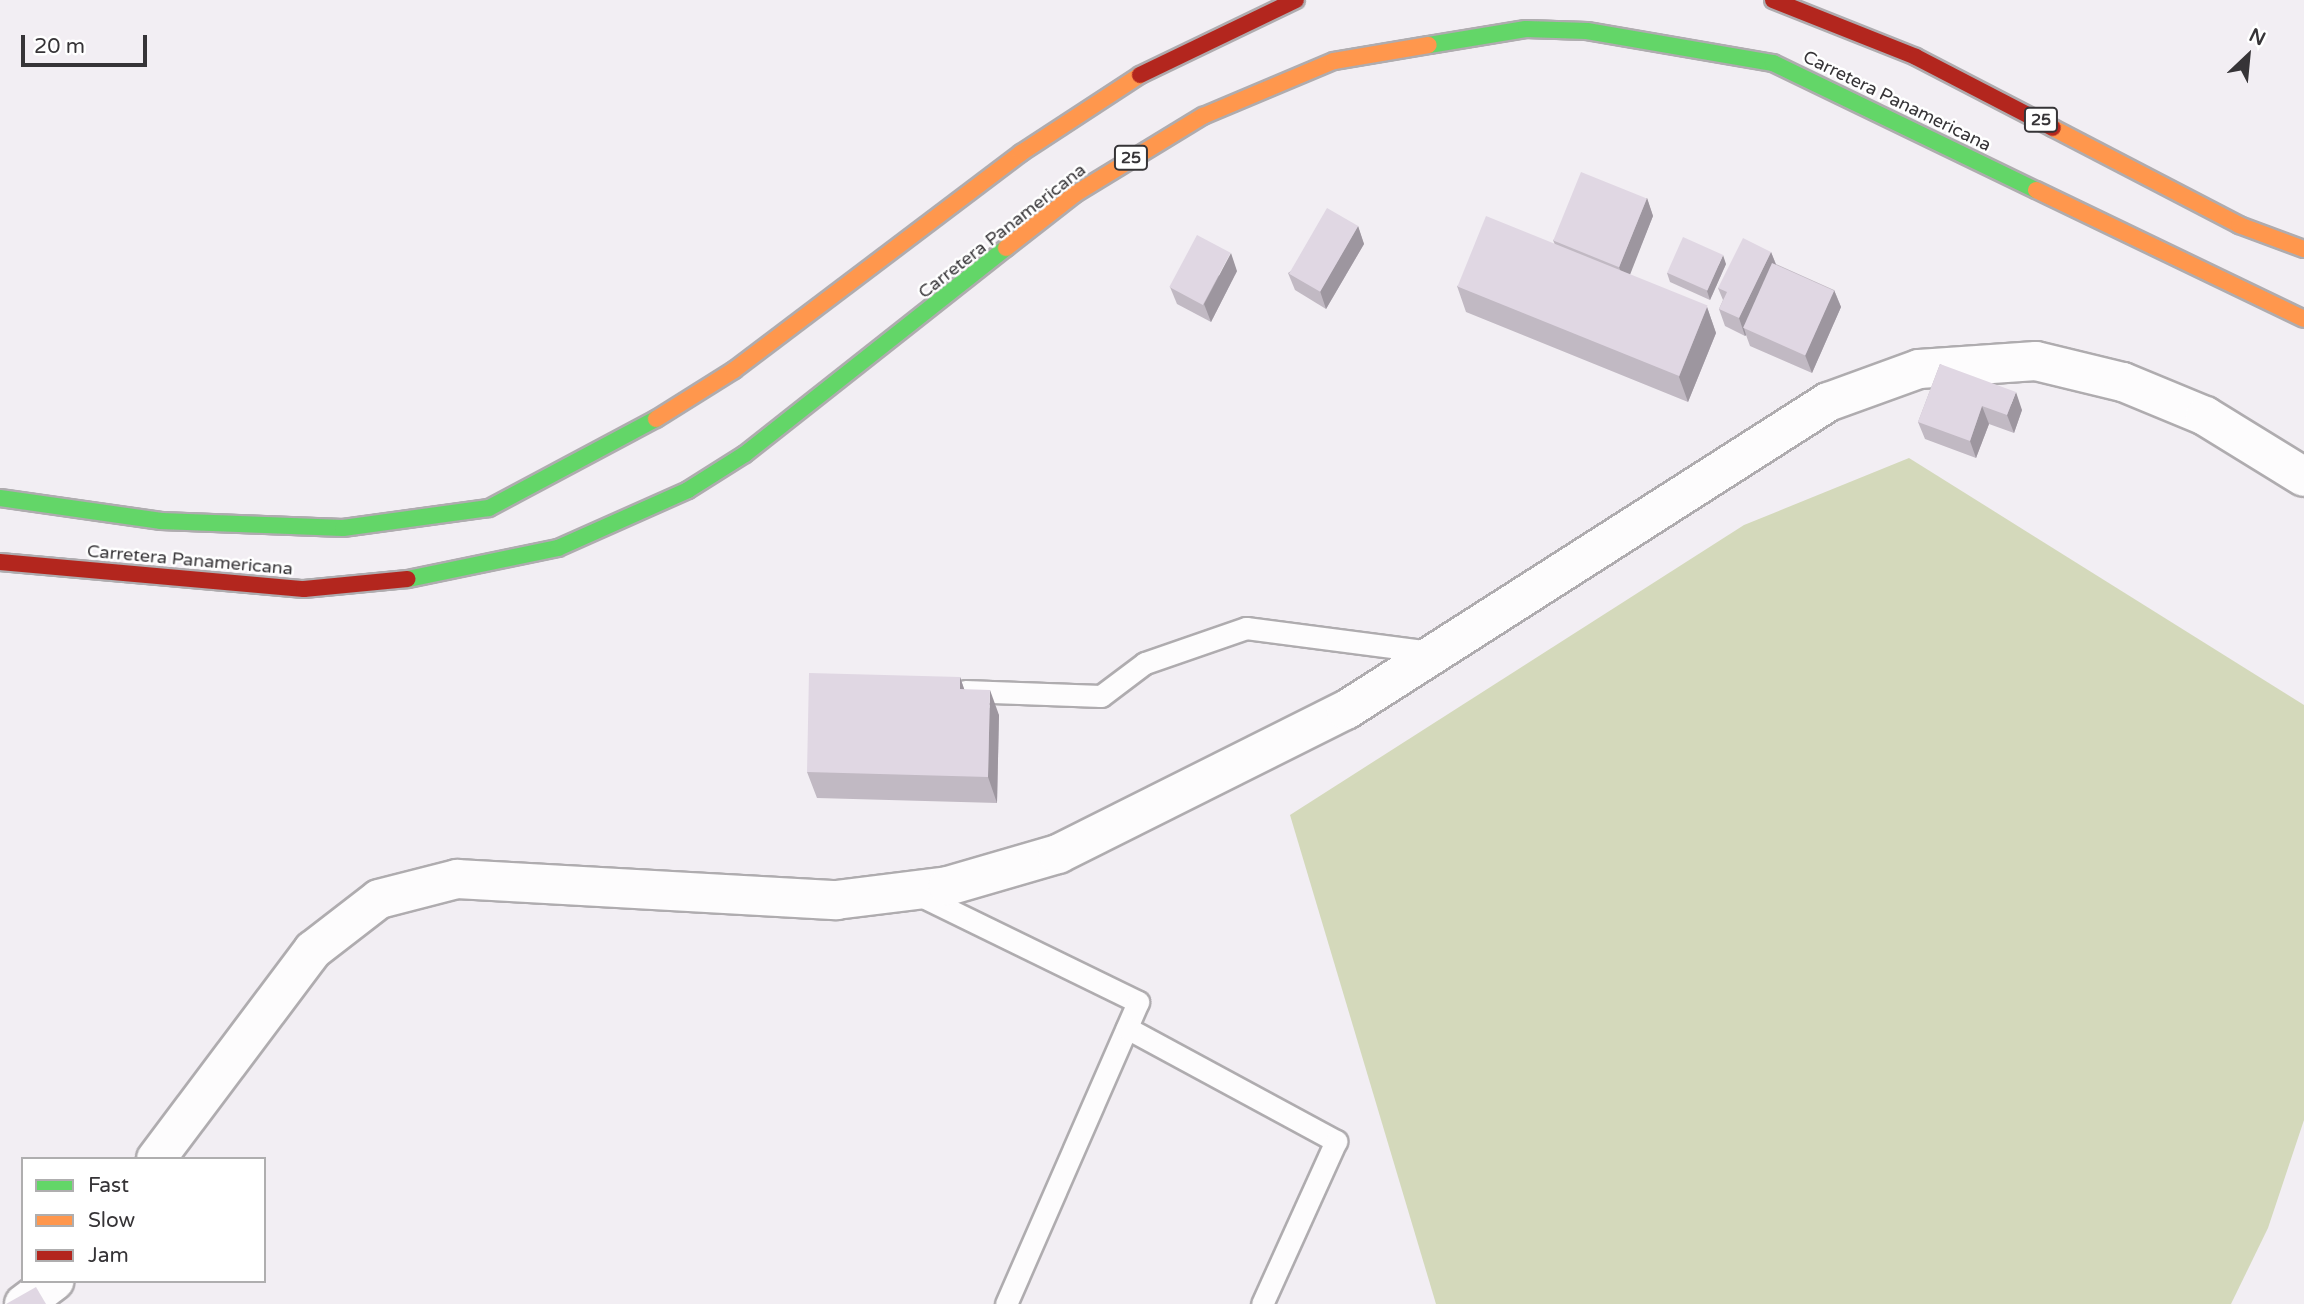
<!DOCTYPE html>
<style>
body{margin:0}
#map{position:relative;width:2304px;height:1304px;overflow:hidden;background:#f2eef3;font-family:"Varela Round",sans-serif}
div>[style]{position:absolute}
.green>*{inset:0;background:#d4d9bb}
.roads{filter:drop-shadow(2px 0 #afacaf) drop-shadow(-2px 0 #afacaf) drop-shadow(0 2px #afacaf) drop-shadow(0 -2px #afacaf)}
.lane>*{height:21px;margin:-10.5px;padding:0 10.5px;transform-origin:10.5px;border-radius:10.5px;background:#fdfcfd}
.street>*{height:38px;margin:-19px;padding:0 19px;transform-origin:19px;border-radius:19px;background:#fdfcfd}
.fast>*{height:16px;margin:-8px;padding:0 8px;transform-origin:8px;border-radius:8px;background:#63d668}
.slow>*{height:16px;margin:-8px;padding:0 8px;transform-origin:8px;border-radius:8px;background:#ff974d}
.jam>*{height:16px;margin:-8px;padding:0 8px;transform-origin:8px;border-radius:8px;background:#b3261e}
.wall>*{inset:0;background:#c1b9c3}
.shaded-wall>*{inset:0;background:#9d969f}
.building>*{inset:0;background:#e0d7e3;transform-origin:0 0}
span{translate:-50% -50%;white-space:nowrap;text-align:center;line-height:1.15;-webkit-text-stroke:5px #fff;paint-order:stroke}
.shield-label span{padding:2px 5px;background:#fff;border:2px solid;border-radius:5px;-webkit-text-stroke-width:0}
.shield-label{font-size:16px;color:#363437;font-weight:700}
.street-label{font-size:18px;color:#363437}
.legend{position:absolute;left:21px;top:1157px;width:245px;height:126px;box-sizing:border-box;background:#fff;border:2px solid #afaeaf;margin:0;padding:9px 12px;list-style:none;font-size:21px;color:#363437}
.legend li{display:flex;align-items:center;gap:14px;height:35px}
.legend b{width:35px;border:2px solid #afaeaf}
.north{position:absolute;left:2213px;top:21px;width:70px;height:70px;-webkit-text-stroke:5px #fff;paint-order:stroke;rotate:26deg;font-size:19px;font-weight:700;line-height:28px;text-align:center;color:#363437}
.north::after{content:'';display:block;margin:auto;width:24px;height:32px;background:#363437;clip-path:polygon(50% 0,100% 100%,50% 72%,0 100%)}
.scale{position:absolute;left:21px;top:35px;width:126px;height:32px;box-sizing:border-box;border:4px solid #363437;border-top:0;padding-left:9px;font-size:21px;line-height:24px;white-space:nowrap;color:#363437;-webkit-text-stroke:5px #fff;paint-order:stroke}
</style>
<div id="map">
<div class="green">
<i style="clip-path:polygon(1909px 458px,2304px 705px,2304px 1120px,2268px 1228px,2231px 1304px,1436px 1304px,1290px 815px,1744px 525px)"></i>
</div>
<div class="roads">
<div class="lane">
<i style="left:965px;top:691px;width:136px;rotate:2.1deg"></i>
<i style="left:1101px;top:696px;width:55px;rotate:-36.9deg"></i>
<i style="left:1145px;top:663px;width:107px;rotate:-19.1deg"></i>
<i style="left:1246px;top:628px;width:188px;rotate:7.4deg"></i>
<i style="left:917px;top:894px;width:246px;rotate:26deg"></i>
<i style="left:1138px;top:1002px;width:330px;rotate:113.6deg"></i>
<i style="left:1127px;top:1028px;width:238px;rotate:28.4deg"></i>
<i style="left:1336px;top:1141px;width:179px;rotate:114.4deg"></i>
</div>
<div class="street">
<i style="left:156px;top:1159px;width:261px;rotate:-53.1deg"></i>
<i style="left:313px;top:950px;width:83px;rotate:-37.7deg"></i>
<i style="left:379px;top:899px;width:81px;rotate:-14.4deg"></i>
<i style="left:457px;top:879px;width:380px;rotate:3.2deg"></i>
<i style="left:836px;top:900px;width:113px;rotate:-7.1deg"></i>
<i style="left:948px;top:886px;width:115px;rotate:-16.2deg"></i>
<i style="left:1058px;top:854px;width:322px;rotate:-26.6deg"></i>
<i style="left:1346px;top:710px;width:572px;rotate:-32.58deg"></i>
<i style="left:1828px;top:402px;width:97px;rotate:-19.9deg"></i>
<i style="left:1919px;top:369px;width:117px;rotate:-3.9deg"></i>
<i style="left:2036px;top:361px;width:89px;rotate:13.6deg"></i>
<i style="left:2123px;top:382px;width:89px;rotate:22.5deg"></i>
<i style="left:2205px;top:416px;width:116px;rotate:31.6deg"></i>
<i style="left:24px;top:1304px;width:38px;rotate:-37deg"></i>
</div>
<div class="fast">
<i style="left:1429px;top:45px;width:98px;rotate:-9.4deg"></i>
<i style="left:1526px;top:29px;width:61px;rotate:1.9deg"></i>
<i style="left:1587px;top:31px;width:189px;rotate:9.8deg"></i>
<i style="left:1773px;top:63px;width:292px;rotate:25.8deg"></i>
<i style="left:0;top:498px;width:163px;rotate:8.1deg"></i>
<i style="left:161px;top:521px;width:182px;rotate:2.2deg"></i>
<i style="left:343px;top:528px;width:147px;rotate:-7.8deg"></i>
<i style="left:489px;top:508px;width:189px;rotate:-28.1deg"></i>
<i style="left:408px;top:579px;width:153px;rotate:-11.7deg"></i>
<i style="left:558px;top:548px;width:142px;rotate:-24deg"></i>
<i style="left:688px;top:490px;width:67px;rotate:-32.3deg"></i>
<i style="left:745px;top:454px;width:333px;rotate:-38.3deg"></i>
</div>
<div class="slow">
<i style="left:2053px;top:128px;width:210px;rotate:27.5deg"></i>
<i style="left:2239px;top:225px;width:69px;rotate:20.3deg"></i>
<i style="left:2036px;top:190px;width:297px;rotate:25.7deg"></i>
<i style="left:1006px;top:248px;width:88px;rotate:-38deg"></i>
<i style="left:1075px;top:194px;width:150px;rotate:-31.4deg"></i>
<i style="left:1203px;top:116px;width:142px;rotate:-22.8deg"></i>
<i style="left:1334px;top:61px;width:96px;rotate:-9.6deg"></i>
<i style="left:656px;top:419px;width:92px;rotate:-32.1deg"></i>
<i style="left:734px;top:370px;width:360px;rotate:-37.1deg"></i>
<i style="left:1021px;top:153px;width:142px;rotate:-33.2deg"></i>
</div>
<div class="jam">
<i style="left:1773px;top:0;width:154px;rotate:21.7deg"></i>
<i style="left:1916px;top:57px;width:154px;rotate:27.4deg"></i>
<i style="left:1140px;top:75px;width:173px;rotate:-25.7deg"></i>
<i style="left:0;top:562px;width:305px;rotate:5.1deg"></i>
<i style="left:304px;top:589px;width:104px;rotate:-5.5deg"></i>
</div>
</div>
<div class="wall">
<i style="clip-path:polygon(1647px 198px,1653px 216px,1629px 275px,1707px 307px,1716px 333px,1688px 402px,1466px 312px,1457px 286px,1555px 245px,1553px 240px)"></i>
<i style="clip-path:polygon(1358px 226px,1364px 244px,1326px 309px,1295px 290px,1288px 273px)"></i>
<i style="clip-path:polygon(1771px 252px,1776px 264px,1834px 290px,1841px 307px,1812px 373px,1750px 346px,1746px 335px,1745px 336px,1725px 326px,1719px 309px,1723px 300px,1718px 288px)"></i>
<i style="clip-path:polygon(1726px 264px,1710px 300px,1670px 282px,1667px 273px)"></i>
<i style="clip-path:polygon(1237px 271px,1211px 322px,1177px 304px,1170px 287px)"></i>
<i style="clip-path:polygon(1940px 364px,2022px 410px,2014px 433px,1989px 424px,1976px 458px,1925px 439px,1918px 422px)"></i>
<i style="clip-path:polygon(960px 677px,964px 689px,999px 715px,997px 803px,817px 798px,807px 772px)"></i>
</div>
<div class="shaded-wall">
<i style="clip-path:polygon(1647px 198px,1653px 216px,1626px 285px,1619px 267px)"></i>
<i style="clip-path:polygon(1358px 226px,1364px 244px,1326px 309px,1320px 291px)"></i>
<i style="clip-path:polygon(1771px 252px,1778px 270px,1744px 328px,1746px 335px,1745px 336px,1739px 318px)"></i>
<i style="clip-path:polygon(1231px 253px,1237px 271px,1211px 322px,1204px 304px)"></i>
<i style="clip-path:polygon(1723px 255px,1726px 264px,1710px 300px,1707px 291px)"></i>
<i style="clip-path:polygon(1834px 290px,1841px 307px,1812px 373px,1805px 355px)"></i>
<i style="clip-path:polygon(1707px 307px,1716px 333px,1688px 402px,1679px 377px)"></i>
<i style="clip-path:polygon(2016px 392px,2022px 410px,2014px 433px,2007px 415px)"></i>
<i style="clip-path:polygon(1982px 406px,1989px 424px,1976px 458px,1970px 441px)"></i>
<i style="clip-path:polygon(960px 677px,969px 703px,960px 689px)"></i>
<i style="clip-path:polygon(990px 690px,999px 715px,997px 803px,988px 777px)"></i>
</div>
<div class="building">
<i style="left:1581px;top:172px;width:71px;height:74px;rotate:22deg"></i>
<i style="left:1327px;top:208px;width:36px;height:76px;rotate:30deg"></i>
<i style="left:1486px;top:216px;width:239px;height:76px;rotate:22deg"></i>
<i style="left:1197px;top:235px;width:38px;height:59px;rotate:28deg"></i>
<i style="left:1683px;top:237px;width:44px;height:39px;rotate:24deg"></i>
<i style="clip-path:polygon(1743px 238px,1771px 252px,1739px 318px,1719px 309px,1727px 292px,1718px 288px)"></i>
<i style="left:1772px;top:263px;width:68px;height:71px;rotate:24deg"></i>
<i style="clip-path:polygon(1940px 364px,2016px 392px,2007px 415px,1982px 406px,1970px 441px,1918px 422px)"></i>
<i style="clip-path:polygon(809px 673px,960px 677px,960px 689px,990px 690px,988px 777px,807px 772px)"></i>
<i style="clip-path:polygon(36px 1287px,46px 1304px,6px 1304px)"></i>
</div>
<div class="shield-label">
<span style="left:2041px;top:120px">25</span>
<span style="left:1131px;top:158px">25</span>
</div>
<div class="street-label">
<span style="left:1897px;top:101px;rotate:26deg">Carretera Panamericana</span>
<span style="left:1002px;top:231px;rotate:-38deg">Carretera Panamericana</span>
<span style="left:190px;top:560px;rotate:5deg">Carretera Panamericana</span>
</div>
<ul class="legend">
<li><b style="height:9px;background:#63d668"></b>Fast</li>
<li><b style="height:9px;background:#ff974d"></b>Slow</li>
<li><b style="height:9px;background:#b3261e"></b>Jam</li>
</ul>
<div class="north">N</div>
<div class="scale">20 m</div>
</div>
